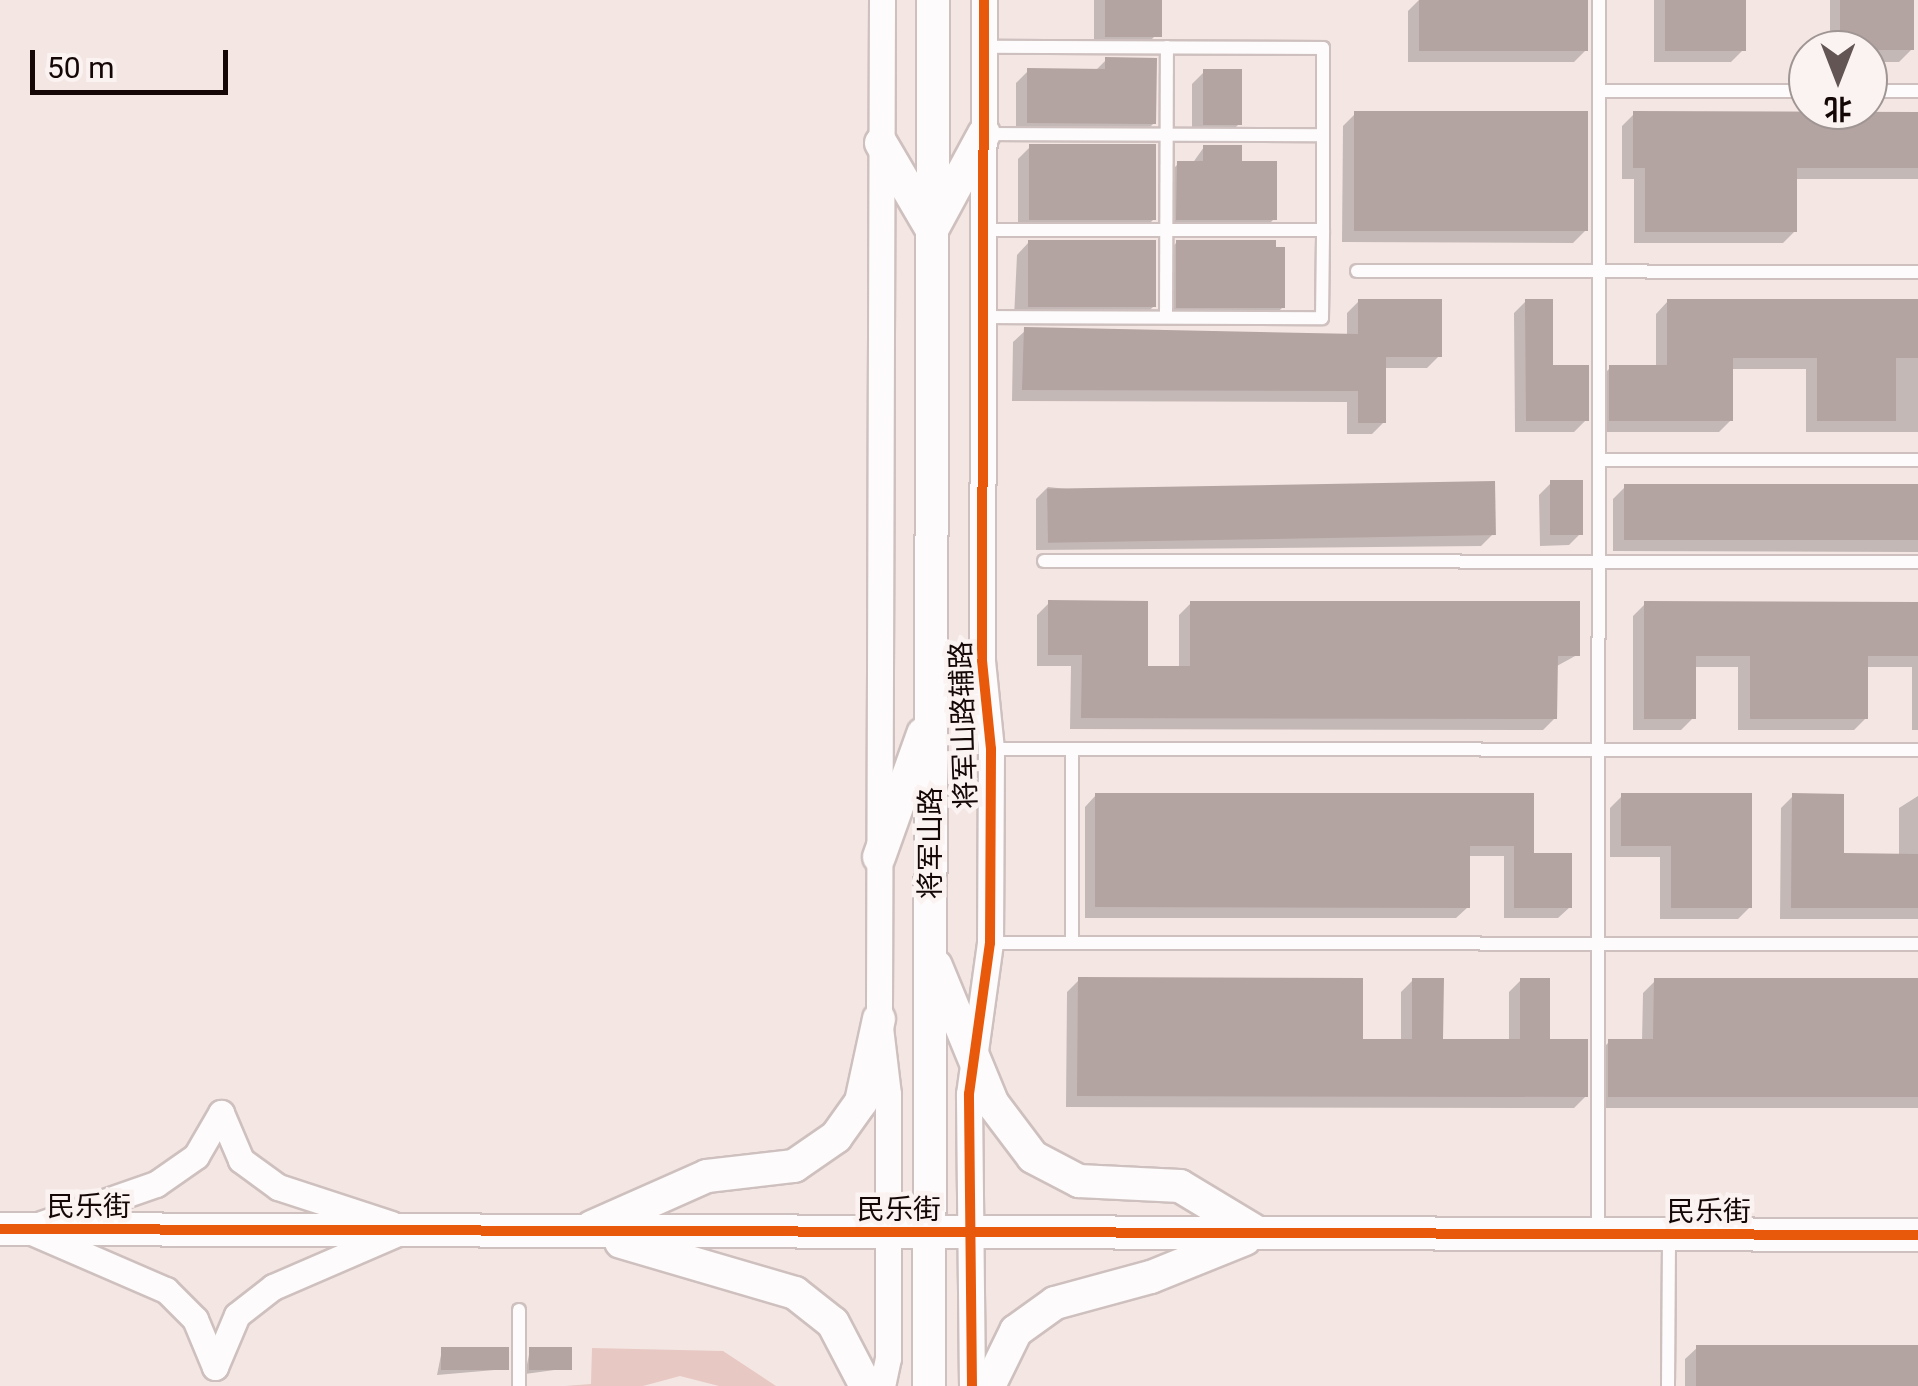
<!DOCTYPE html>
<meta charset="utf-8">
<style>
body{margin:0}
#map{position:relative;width:1918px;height:1386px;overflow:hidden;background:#f4e6e3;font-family:Roboto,"Noto Sans SC",sans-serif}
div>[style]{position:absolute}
.green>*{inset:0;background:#e8c8c3}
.shadow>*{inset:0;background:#0003}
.building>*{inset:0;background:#b3a3a1;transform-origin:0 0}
.roads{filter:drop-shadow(2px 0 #cec0be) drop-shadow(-2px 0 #cec0be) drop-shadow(0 2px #cec0be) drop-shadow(0 -2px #cec0be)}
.service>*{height:12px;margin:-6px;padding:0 6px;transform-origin:6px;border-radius:6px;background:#fdfbfb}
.minor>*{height:25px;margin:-12.5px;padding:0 12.5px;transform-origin:12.5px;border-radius:12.5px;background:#fdfbfb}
.tertiary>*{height:32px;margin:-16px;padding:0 16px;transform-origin:16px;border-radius:16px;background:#fdfbfb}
.cycleway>*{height:10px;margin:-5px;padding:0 5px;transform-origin:5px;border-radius:5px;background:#e8590c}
span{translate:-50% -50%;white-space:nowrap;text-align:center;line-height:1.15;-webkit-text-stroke:9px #fbf3f1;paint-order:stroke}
.street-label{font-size:28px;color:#140706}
.north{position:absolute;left:1788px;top:30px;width:100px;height:100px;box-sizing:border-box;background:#fbf3f1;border:2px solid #9f9593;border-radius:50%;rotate:180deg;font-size:28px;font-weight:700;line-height:40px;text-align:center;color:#140706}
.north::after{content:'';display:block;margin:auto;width:35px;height:45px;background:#625553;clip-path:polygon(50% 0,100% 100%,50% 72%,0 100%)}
.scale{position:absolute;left:30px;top:50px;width:198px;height:45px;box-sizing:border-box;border:5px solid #140706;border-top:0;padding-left:12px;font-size:30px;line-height:35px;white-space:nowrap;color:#140706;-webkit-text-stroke:8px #fbf3f1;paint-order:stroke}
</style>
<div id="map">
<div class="green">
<i style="clip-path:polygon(592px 1348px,723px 1351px,776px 1386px,719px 1386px,680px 1376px,643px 1386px,565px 1386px,591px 1384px)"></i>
</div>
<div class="shadow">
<i style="clip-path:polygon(1094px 0,1160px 0,1159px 32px,1147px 44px,1094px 48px)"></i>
<i style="clip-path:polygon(1419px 0,1586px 0,1586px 50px,1574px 62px,1408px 62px,1408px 11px)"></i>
<i style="clip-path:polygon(1654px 0,1743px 0,1743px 50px,1731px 62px,1654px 62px)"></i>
<i style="clip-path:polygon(1830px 0,1911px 0,1911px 50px,1899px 62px,1868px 62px,1868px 50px,1830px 50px)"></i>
<i style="clip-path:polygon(1106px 60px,1154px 123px,1142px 135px,1016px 134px,1016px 83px,1028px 71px,1095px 71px)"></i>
<i style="clip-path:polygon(1204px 72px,1239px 124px,1227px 136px,1192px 136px,1192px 84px)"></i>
<i style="clip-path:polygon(1355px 114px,1585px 231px,1573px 243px,1342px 242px,1343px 126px)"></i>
<i style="clip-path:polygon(1634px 114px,1918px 114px,1918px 179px,1795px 179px,1795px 231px,1783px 243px,1634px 243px,1634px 179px,1622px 179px,1622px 126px)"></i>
<i style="clip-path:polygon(1030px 147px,1154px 219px,1142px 231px,1018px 231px,1018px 159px)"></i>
<i style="clip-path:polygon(1204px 147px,1274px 219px,1262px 231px,1165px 231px,1166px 176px,1178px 164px,1192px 164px)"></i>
<i style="clip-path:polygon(1029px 242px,1154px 306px,1142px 318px,1014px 318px,1017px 255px)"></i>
<i style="clip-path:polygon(1177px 242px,1283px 307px,1271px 319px,1165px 319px,1165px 255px)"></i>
<i style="clip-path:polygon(1359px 301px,1439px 356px,1427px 368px,1383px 368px,1384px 422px,1372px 434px,1347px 434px,1347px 402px,1012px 401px,1013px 342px,1026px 330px,1347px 337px,1347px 313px)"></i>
<i style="clip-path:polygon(1526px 301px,1551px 368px,1586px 420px,1574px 432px,1515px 432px,1514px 313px)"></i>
<i style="clip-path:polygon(1668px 301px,1918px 301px,1918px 432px,1806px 432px,1806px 369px,1731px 369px,1731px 420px,1719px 432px,1598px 432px,1598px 380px,1610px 368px,1656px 368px,1656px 314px)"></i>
<i style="clip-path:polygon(1551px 483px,1581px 533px,1569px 545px,1540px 546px,1539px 495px)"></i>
<i style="clip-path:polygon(1048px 487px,1493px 534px,1481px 546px,1036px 550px,1036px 499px)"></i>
<i style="clip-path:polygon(1625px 487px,1918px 487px,1918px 552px,1613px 551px,1613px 499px)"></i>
<i style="clip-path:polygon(1049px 603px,1146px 669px,1179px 669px,1179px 615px,1191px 603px,1577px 655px,1555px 667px,1555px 718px,1543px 730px,1070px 729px,1071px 666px,1037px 666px,1037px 615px)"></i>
<i style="clip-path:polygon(1645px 604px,1918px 604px,1918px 730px,1912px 730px,1912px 667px,1866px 667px,1866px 718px,1854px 730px,1738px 730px,1738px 667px,1693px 667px,1693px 718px,1681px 730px,1633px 730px,1633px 616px)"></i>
<i style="clip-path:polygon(1096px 795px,1532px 796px,1532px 856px,1570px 907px,1558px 918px,1504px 918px,1504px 856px,1468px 856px,1468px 907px,1456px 918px,1085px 918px,1085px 807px)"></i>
<i style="clip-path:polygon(1622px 796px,1750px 907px,1738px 919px,1660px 919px,1660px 857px,1610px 857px,1610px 808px)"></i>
<i style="clip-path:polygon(1793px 796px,1841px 856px,1899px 856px,1899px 808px,1918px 796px,1918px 919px,1780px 919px,1781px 808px)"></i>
<i style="clip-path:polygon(1079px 980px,1361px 1041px,1401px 1041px,1401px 992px,1413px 980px,1441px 1041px,1509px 1041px,1509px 992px,1521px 980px,1547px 1041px,1586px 1096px,1574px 1108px,1066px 1107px,1067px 992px)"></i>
<i style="clip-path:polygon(1655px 981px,1918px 981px,1918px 1108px,1597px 1108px,1597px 1054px,1609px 1042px,1642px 1042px,1643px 993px)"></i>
<i style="clip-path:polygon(1698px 1347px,1918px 1348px,1918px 1386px,1685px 1386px,1685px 1359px)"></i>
<i style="clip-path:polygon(442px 1350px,506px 1369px,437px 1375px)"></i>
<i style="clip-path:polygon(530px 1350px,569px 1368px,525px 1374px)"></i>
</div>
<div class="building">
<i style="left:1105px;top:0;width:57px;height:37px"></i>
<i style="left:1419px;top:0;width:169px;height:51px"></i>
<i style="left:1665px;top:0;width:81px;height:51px"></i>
<i style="left:1840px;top:0;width:74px;height:50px"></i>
<i style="clip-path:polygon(1105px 57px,1157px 58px,1156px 124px,1027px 123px,1027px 68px,1105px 69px)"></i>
<i style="left:1203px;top:69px;width:39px;height:56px"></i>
<i style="left:1354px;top:111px;width:234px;height:120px"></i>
<i style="clip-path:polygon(1633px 111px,1918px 112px,1918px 168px,1797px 168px,1797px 232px,1645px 232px,1645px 168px,1633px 168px)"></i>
<i style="left:1029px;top:144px;width:127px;height:76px"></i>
<i style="clip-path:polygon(1203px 145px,1242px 145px,1242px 161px,1277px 161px,1277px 220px,1176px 220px,1177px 161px,1203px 161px)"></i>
<i style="left:1028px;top:240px;width:128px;height:67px"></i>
<i style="clip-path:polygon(1176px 240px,1276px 240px,1276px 247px,1285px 247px,1285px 308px,1176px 308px)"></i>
<i style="clip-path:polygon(1358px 299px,1442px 299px,1442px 357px,1386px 357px,1386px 423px,1358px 423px,1358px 391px,1022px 390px,1024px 327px,1358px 334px)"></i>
<i style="clip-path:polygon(1525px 299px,1553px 299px,1553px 365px,1589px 365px,1589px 421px,1526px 421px)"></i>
<i style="clip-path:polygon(1667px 299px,1918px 299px,1918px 358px,1896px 358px,1896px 421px,1817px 421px,1817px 358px,1733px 358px,1733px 421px,1609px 421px,1609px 365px,1667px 365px)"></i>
<i style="left:1550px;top:480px;width:33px;height:55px"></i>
<i style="left:1495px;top:481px;width:54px;height:448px;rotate:89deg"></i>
<i style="left:1624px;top:484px;width:294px;height:56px"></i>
<i style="clip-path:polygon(1048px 600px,1148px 601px,1148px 666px,1190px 666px,1190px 601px,1580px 601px,1580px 656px,1558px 656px,1557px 719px,1081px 718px,1082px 655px,1048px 655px)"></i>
<i style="clip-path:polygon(1644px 601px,1918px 602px,1918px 656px,1868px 656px,1868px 719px,1750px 719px,1750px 656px,1696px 656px,1696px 719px,1644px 719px)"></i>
<i style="clip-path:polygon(1095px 793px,1534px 793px,1534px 853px,1572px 853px,1572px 908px,1514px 908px,1514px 846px,1470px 846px,1470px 908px,1095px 907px)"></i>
<i style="clip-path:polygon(1621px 793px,1752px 793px,1752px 908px,1671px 908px,1671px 846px,1621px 846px)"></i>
<i style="clip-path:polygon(1792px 793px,1844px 794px,1844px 853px,1918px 854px,1918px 908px,1791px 908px)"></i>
<i style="clip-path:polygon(1078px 977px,1363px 978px,1363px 1039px,1412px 1039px,1412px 978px,1444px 978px,1443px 1039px,1520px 1039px,1520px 978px,1550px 978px,1550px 1039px,1588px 1039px,1588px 1097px,1077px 1096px)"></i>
<i style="clip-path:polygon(1654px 978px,1918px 978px,1918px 1097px,1608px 1097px,1608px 1039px,1653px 1039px)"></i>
<i style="left:1696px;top:1345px;width:222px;height:41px"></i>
<i style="left:509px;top:1347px;width:23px;height:68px;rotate:90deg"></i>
<i style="left:529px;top:1347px;width:43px;height:23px"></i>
</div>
<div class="roads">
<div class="service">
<i style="left:1599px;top:91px;width:209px"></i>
<i style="left:1868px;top:91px;width:50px"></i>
<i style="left:985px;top:134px;width:338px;rotate:0.2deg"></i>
<i style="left:983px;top:230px;width:340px"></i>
<i style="left:1357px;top:271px;width:561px;rotate:0.1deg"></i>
<i style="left:983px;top:317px;width:339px;rotate:0.2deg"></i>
<i style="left:1322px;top:318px;width:88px;rotate:-89.3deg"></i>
<i style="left:1323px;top:230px;width:182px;rotate:-90deg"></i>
<i style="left:1323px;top:48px;width:339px;rotate:-179.8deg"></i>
<i style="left:1166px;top:317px;width:270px;rotate:-89.8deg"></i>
<i style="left:1599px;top:460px;width:319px"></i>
<i style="left:1044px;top:561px;width:874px;rotate:0.07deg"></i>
<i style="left:991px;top:749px;width:927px;rotate:0.06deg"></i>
<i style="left:990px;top:943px;width:928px;rotate:0.06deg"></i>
<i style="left:1072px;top:943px;width:194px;rotate:-90deg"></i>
<i style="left:1598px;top:1232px;width:1232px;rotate:-89.95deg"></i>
<i style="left:519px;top:1310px;width:76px;rotate:90deg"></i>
<i style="left:1668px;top:1386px;width:152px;rotate:-89.6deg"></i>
</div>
<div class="minor">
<i style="left:882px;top:0;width:1019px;rotate:90.17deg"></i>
<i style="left:879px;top:1019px;width:76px;rotate:83.2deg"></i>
<i style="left:888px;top:1094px;width:264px;rotate:90deg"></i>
<i style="left:888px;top:1358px;width:29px;rotate:102deg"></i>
<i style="left:41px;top:1224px;width:122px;rotate:-19.2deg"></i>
<i style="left:156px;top:1184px;width:49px;rotate:-35deg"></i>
<i style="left:196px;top:1156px;width:50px;rotate:-59.8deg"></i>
<i style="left:221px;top:1113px;width:51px;rotate:66.9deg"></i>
<i style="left:241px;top:1160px;width:46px;rotate:36.1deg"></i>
<i style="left:278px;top:1187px;width:119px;rotate:18.1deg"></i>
<i style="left:34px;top:1233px;width:144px;rotate:23.4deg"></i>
<i style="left:166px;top:1290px;width:41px;rotate:45deg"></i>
<i style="left:195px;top:1319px;width:52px;rotate:67.4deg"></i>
<i style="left:215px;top:1367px;width:56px;rotate:-67.1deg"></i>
<i style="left:237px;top:1315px;width:46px;rotate:-37.9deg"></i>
<i style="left:273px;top:1287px;width:136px;rotate:-23.4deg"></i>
<i style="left:972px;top:1386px;width:292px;rotate:-90.6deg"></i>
<i style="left:969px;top:1094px;width:152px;rotate:-82.1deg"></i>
<i style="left:990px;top:943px;width:194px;rotate:-89.7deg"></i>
<i style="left:991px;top:749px;width:89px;rotate:-95.8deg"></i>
<i style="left:982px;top:660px;width:660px;rotate:-89.83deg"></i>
</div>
<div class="tertiary">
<i style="left:881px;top:143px;width:101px;rotate:59.6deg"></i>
<i style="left:934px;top:226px;width:105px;rotate:-61.5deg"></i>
<i style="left:879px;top:857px;width:131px;rotate:-70.3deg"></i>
<i style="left:936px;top:966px;width:149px;rotate:67.6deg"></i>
<i style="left:993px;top:1104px;width:66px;rotate:53deg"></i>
<i style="left:1033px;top:1157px;width:52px;rotate:27.6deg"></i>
<i style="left:1079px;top:1181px;width:101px;rotate:2.8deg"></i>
<i style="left:1180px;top:1186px;width:91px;rotate:31.1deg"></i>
<i style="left:592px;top:1227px;width:126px;rotate:-23.9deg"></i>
<i style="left:707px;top:1176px;width:88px;rotate:-6.6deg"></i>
<i style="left:794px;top:1166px;width:51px;rotate:-34.6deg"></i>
<i style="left:836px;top:1137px;width:43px;rotate:-54.5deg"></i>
<i style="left:861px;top:1102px;width:85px;rotate:-77.8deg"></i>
<i style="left:0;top:1229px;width:1918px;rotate:0.18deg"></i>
<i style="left:621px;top:1242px;width:181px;rotate:16.3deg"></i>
<i style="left:795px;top:1293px;width:48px;rotate:38.3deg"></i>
<i style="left:833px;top:1323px;width:71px;rotate:62.4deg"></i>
<i style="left:929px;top:1386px;width:1386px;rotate:-89.83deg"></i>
<i style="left:989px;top:1386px;width:61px;rotate:-63.9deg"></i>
<i style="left:1016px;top:1331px;width:48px;rotate:-35.7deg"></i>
<i style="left:1055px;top:1303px;width:99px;rotate:-15.2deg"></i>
<i style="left:1151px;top:1277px;width:101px;rotate:-22deg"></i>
</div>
</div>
<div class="cycleway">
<i style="left:0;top:1229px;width:1918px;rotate:0.18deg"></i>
<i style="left:972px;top:1386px;width:292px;rotate:-90.6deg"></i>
<i style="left:969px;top:1094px;width:152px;rotate:-82.1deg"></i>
<i style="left:990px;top:943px;width:194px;rotate:-89.7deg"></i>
<i style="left:991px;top:749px;width:89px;rotate:-95.8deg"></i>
<i style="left:982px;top:660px;width:660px;rotate:-89.83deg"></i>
</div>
<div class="street-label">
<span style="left:964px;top:725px;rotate:-92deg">将军山路辅路</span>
<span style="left:931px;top:843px;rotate:-90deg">将军山路</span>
<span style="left:89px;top:1207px">民乐街</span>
<span style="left:899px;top:1210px">民乐街</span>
<span style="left:1709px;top:1212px">民乐街</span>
</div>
<div class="north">北</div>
<div class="scale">50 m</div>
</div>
